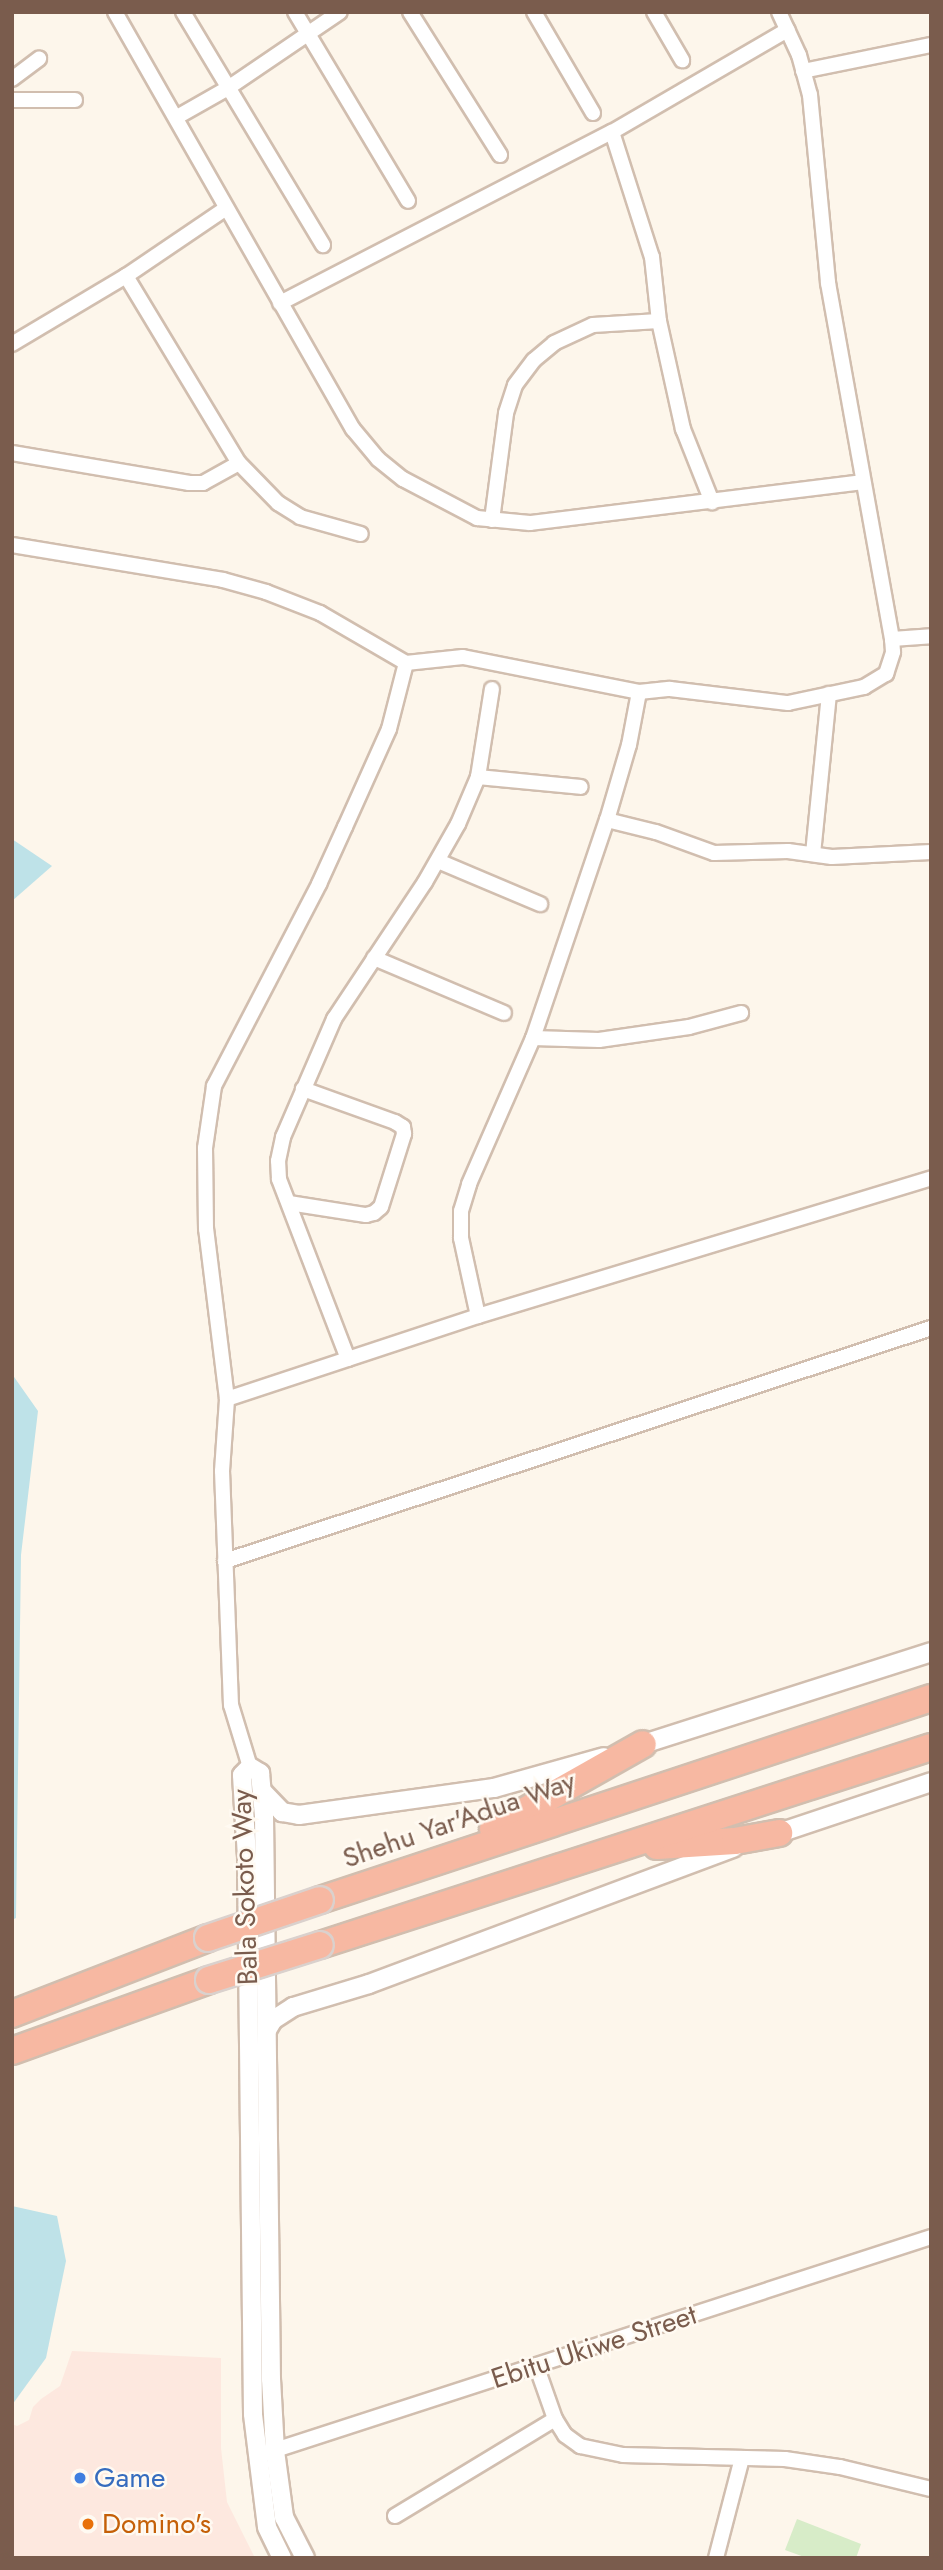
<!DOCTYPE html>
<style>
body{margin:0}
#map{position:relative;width:943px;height:2570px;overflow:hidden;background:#fdf6eb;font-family:Jost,sans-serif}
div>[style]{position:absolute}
.commercial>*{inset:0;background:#fde8df}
.green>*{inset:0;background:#d7ecc8}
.water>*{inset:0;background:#bee2e8}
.roads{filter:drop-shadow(2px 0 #d1beaf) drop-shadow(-2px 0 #d1beaf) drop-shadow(0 2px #d1beaf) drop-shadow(0 -2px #d1beaf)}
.minor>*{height:14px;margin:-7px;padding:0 7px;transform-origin:7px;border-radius:7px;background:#fff}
.tertiary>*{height:18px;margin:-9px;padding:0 9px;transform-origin:9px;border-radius:9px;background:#fff}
.motorway>*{height:26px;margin:-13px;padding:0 13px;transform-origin:13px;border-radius:13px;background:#f7b8a2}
.bridges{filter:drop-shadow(2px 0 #dad1cd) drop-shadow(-2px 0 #dad1cd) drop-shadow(0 2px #dad1cd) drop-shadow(0 -2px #dad1cd)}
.motorway-bridge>*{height:26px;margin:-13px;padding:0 13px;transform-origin:13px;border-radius:13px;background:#f7b8a2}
.dots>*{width:19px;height:19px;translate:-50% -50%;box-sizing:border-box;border:4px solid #fffaf2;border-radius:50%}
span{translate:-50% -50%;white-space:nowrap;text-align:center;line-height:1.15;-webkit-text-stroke:5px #fffaf2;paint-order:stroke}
.street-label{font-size:28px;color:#7a5c4d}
.shop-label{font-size:28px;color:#366cbe}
.left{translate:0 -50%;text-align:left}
.food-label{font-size:28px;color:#c56008}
.frame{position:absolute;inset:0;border:14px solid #7a5c4d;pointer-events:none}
</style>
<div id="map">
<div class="commercial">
<i style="clip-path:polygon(72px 2351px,221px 2358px,221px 2448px,227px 2502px,255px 2558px,12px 2558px,12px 2424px,17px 2426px,29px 2420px,33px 2407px,41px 2399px,60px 2386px)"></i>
</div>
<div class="green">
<i style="clip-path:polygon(797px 2519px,861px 2544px,856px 2558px,807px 2558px,785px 2550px)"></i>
</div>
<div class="water">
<i style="clip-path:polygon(12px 839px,52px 866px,12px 901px)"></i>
<i style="clip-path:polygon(12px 1374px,38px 1411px,21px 1555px,16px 1918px,12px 1920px)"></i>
<i style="clip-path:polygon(12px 2206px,57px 2216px,66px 2261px,46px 2358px,12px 2405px)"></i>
</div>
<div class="roads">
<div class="minor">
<i style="left:115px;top:12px;width:480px;rotate:60.3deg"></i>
<i style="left:353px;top:429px;width:39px;rotate:50deg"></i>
<i style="left:378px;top:459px;width:32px;rotate:39deg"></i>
<i style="left:403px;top:479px;width:84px;rotate:27.8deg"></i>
<i style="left:477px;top:518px;width:53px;rotate:5.4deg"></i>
<i style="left:530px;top:523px;width:335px;rotate:-7deg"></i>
<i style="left:183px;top:12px;width:272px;rotate:59deg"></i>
<i style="left:295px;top:12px;width:220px;rotate:59.1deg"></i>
<i style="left:410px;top:12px;width:169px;rotate:57.8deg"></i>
<i style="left:534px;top:12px;width:117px;rotate:59.7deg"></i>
<i style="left:654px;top:12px;width:56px;rotate:59.7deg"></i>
<i style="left:779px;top:12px;width:47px;rotate:65.1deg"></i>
<i style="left:799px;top:55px;width:41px;rotate:74.6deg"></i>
<i style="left:810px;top:95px;width:189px;rotate:84.5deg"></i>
<i style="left:828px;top:283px;width:362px;rotate:79.8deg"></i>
<i style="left:892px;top:639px;width:39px;rotate:-4deg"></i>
<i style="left:803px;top:71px;width:131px;rotate:-11.5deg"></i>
<i style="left:12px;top:79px;width:34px;rotate:-37deg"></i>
<i style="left:12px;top:100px;width:63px"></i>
<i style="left:177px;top:117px;width:59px;rotate:-29.6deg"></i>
<i style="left:228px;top:88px;width:135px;rotate:-34.2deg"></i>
<i style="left:612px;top:132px;width:131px;rotate:72.3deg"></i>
<i style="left:652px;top:257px;width:64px;rotate:83.8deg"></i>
<i style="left:659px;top:321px;width:111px;rotate:77.5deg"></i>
<i style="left:683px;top:429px;width:79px;rotate:68.3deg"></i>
<i style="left:126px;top:276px;width:218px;rotate:58.9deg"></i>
<i style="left:239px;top:463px;width:56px;rotate:45.7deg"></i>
<i style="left:278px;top:503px;width:26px;rotate:32deg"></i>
<i style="left:300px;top:517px;width:63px;rotate:15.6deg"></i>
<i style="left:280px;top:303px;width:373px;rotate:-27.3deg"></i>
<i style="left:612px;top:132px;width:203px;rotate:-30.2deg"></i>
<i style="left:12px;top:344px;width:133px;rotate:-30.8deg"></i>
<i style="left:126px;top:276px;width:120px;rotate:-34.1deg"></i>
<i style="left:12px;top:453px;width:180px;rotate:9.6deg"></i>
<i style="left:189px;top:483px;width:14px"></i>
<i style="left:203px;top:483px;width:41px;rotate:-29.1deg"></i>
<i style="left:492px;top:520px;width:108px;rotate:-82.5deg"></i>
<i style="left:506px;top:413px;width:29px;rotate:-72deg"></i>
<i style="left:515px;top:385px;width:31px;rotate:-53deg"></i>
<i style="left:534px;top:360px;width:26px;rotate:-40deg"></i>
<i style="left:554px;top:343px;width:43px;rotate:-24.8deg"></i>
<i style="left:593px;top:325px;width:66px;rotate:-3.5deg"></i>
<i style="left:12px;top:545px;width:214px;rotate:9.4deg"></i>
<i style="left:223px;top:580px;width:45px;rotate:15.6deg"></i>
<i style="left:266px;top:592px;width:58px;rotate:21.3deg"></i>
<i style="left:320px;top:613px;width:99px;rotate:30.2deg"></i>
<i style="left:406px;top:663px;width:57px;rotate:-6deg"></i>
<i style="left:463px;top:657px;width:179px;rotate:11.2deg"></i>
<i style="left:639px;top:692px;width:31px;rotate:-6deg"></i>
<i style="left:670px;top:689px;width:119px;rotate:6.8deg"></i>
<i style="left:788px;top:703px;width:78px;rotate:-11.9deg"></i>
<i style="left:864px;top:687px;width:26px;rotate:-31deg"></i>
<i style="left:886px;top:674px;width:23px;rotate:-72deg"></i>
<i style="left:893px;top:652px;width:13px;rotate:-94deg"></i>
<i style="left:478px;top:777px;width:103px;rotate:5.5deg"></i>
<i style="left:607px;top:820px;width:50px;rotate:13.8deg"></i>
<i style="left:656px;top:832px;width:62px;rotate:19.9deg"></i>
<i style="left:714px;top:853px;width:74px;rotate:-1.5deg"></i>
<i style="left:788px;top:851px;width:44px;rotate:7.8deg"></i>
<i style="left:832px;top:857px;width:99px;rotate:-2.9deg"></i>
<i style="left:813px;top:854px;width:161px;rotate:-84.3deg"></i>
<i style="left:438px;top:861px;width:111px;rotate:22.9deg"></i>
<i style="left:374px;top:958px;width:141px;rotate:22.9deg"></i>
<i style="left:533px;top:1038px;width:66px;rotate:1.7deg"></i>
<i style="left:599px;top:1040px;width:91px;rotate:-8.2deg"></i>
<i style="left:689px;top:1027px;width:54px;rotate:-15.1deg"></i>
<i style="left:289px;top:1203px;width:78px;rotate:8.9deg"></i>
<i style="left:366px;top:1215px;width:8px;rotate:-14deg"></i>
<i style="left:374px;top:1213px;width:9px;rotate:-41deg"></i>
<i style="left:381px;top:1207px;width:77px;rotate:-72.5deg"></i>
<i style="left:404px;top:1134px;width:7px;rotate:-98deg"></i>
<i style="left:403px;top:1127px;width:9px;rotate:-148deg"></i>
<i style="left:395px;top:1122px;width:98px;rotate:-160.3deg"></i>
<i style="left:478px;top:1316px;width:80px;rotate:-102.3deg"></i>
<i style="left:461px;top:1238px;width:27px;rotate:-90deg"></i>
<i style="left:461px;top:1211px;width:28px;rotate:-73deg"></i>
<i style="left:469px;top:1184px;width:159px;rotate:-66.3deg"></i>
<i style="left:533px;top:1038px;width:230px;rotate:-71.3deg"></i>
<i style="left:607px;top:820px;width:78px;rotate:-73.7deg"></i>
<i style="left:629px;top:745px;width:54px;rotate:-79.3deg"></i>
<i style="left:348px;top:1359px;width:193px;rotate:-111deg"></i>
<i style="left:279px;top:1179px;width:18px;rotate:-93deg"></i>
<i style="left:278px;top:1161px;width:25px;rotate:-78deg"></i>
<i style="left:283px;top:1137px;width:129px;rotate:-66.6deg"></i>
<i style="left:334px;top:1019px;width:164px;rotate:-56.4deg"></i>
<i style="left:425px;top:882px;width:67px;rotate:-60.4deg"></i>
<i style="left:458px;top:824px;width:51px;rotate:-66.9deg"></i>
<i style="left:478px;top:777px;width:89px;rotate:-81deg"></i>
<i style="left:227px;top:1399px;width:264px;rotate:-18.3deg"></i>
<i style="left:478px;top:1316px;width:474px;rotate:-16.9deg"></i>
<i style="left:225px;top:1561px;width:743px;rotate:-18.26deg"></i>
<i style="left:250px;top:1767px;width:65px;rotate:-107deg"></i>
<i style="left:231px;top:1705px;width:234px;rotate:-92.2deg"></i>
<i style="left:222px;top:1471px;width:72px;rotate:-86deg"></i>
<i style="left:227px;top:1399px;width:171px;rotate:-97deg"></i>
<i style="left:206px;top:1229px;width:81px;rotate:-90.7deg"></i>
<i style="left:205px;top:1148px;width:63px;rotate:-81.7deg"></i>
<i style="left:214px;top:1086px;width:228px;rotate:-62.5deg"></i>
<i style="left:319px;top:884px;width:63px;rotate:-65.5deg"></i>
<i style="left:345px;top:827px;width:107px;rotate:-65.8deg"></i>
<i style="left:389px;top:729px;width:68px;rotate:-75.6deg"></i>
<i style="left:536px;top:2365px;width:57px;rotate:70.6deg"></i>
<i style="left:555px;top:2419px;width:19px;rotate:58deg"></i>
<i style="left:565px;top:2435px;width:19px;rotate:36deg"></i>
<i style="left:580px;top:2446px;width:44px;rotate:11.8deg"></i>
<i style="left:623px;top:2455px;width:162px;rotate:1.4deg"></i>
<i style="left:785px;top:2459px;width:56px;rotate:8.3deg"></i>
<i style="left:840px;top:2467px;width:94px;rotate:13.6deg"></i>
<i style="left:266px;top:2453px;width:699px;rotate:-17.99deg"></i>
<i style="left:395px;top:2516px;width:187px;rotate:-31.2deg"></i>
<i style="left:716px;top:2558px;width:103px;rotate:-75.4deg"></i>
</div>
<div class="tertiary">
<i style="left:634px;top:1747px;width:312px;rotate:-17.7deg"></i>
<i style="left:263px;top:1792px;width:28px;rotate:46deg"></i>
<i style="left:282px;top:1812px;width:17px;rotate:10deg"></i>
<i style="left:299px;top:1815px;width:197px;rotate:-7.9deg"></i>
<i style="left:494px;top:1788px;width:114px;rotate:-15.7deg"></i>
<i style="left:770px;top:1836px;width:170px;rotate:-18.5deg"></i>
<i style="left:267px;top:2030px;width:12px;rotate:-59deg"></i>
<i style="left:273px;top:2020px;width:24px;rotate:-33deg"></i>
<i style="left:293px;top:2007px;width:79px;rotate:-16.8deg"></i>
<i style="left:369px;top:1984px;width:389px;rotate:-20.5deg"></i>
<i style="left:282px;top:2558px;width:34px;rotate:-116deg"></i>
<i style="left:267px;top:2527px;width:114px;rotate:-97.1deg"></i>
<i style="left:253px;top:2414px;width:557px;rotate:-90.62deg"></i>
<i style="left:247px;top:1857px;width:82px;rotate:-93.5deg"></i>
<i style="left:242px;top:1775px;width:11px;rotate:-45deg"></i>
<i style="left:250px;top:1767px;width:12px;rotate:31deg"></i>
<i style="left:260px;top:1773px;width:43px;rotate:84.7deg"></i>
<i style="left:264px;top:1816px;width:563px;rotate:89.29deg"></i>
<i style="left:271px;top:2379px;width:72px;rotate:86.8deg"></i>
<i style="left:275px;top:2451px;width:67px;rotate:82.2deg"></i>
<i style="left:284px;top:2517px;width:46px;rotate:62.9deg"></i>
</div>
<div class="motorway">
<i style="left:493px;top:1829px;width:172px;rotate:-29.5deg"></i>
<i style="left:657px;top:1846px;width:78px;rotate:-3.7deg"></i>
<i style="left:735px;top:1841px;width:45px;rotate:-10.3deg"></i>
<i style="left:320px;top:1900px;width:644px;rotate:-18.29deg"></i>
<i style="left:320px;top:1945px;width:642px;rotate:-17.96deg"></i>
<i style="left:12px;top:2014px;width:210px;rotate:-21.2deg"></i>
<i style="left:12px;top:2051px;width:209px;rotate:-19.8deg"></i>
</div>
</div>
<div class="bridges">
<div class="motorway-bridge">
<i style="left:208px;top:1938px;width:118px;rotate:-18.7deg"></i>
<i style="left:209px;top:1980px;width:116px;rotate:-17.5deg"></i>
</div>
</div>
<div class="dots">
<i style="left:80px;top:2478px;background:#3f7fe0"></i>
<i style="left:88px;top:2524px;background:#e8710a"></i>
</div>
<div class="street-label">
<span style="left:459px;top:1820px;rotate:-19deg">Shehu Yar'Adua Way</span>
<span style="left:245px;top:1887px;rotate:-92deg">Bala Sokoto Way</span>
<span style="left:594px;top:2347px;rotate:-18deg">Ebitu Ukiwe Street</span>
</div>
<div class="shop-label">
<span class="left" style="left:94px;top:2478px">Game</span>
</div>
<div class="food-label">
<span class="left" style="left:102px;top:2524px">Domino's</span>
</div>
<div class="frame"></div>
</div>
